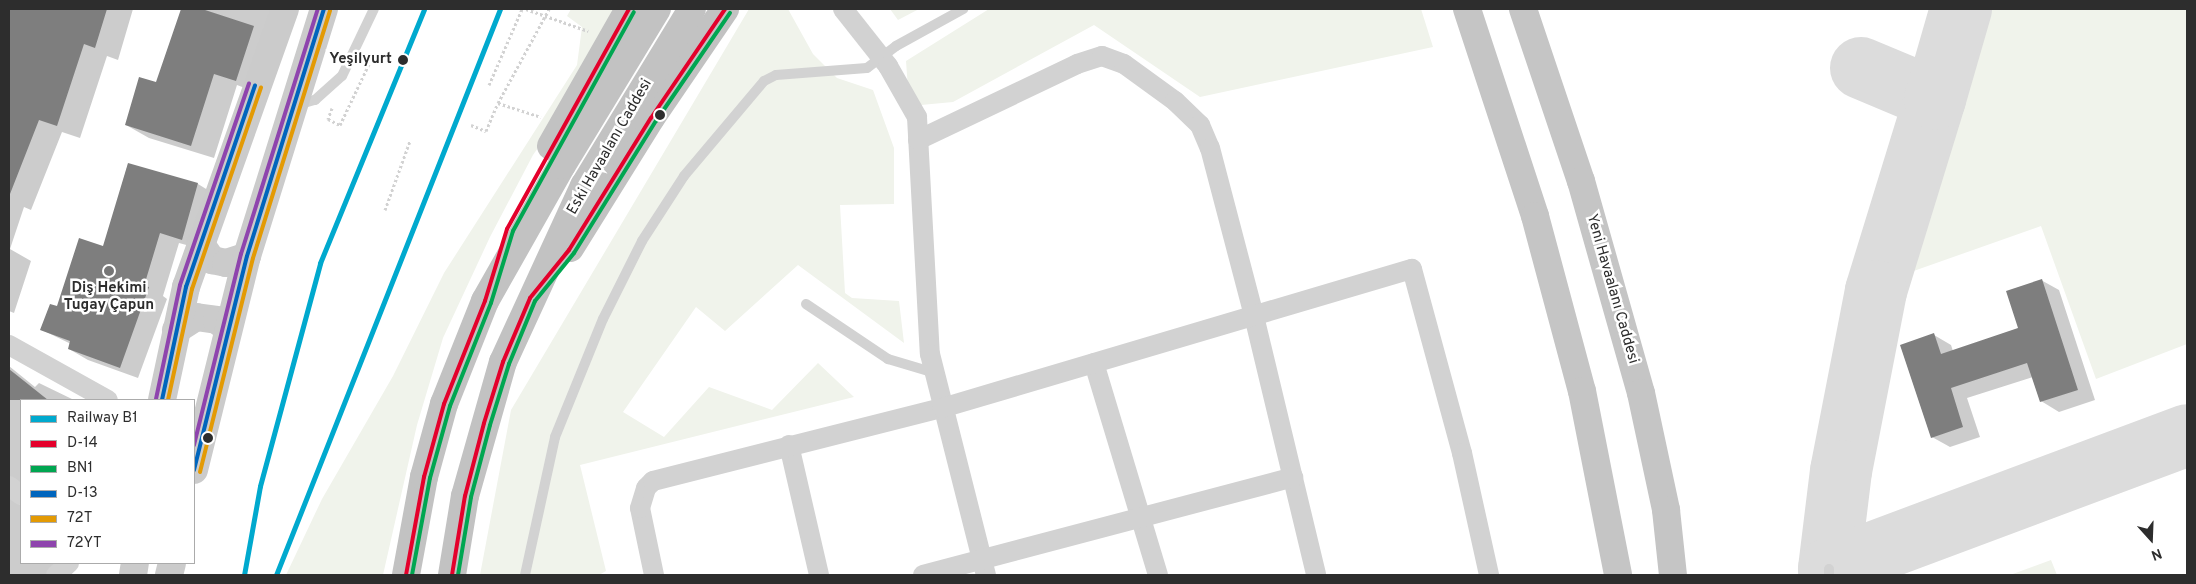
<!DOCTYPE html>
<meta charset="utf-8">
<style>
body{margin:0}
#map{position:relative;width:2196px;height:584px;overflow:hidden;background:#fff;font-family:Overpass,sans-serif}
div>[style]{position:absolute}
.green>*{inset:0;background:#f0f3eb}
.shadow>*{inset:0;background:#0003}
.taxiway>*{height:62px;margin:-31px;padding:0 31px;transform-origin:31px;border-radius:31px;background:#dcdcdc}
.building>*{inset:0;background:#7e7e7e}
.path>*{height:3px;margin-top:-1.5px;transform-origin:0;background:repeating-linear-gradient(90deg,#d2d2d2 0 2.5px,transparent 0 5px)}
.service>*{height:10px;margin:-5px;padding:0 5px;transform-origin:5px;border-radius:5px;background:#d2d2d2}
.minor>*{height:20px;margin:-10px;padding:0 10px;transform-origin:10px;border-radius:10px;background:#d2d2d2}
.secondary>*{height:28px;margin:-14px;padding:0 14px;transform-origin:14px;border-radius:14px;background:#cbcbcb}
.primary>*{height:28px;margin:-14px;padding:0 14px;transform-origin:14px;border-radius:14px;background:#c5c5c5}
.trunk>*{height:28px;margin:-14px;padding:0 14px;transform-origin:14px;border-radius:14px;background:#c2c2c2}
.bus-1>*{height:4px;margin:-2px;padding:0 2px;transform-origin:2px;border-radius:2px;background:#e4002b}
.bus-2>*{height:4px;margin:-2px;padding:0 2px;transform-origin:2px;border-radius:2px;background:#00a651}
.bus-3>*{height:4px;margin:-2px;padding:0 2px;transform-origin:2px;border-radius:2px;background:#0065bd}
.bus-4>*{height:4px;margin:-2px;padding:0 2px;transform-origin:2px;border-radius:2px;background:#e39a04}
.bus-5>*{height:4px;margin:-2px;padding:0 2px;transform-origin:2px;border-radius:2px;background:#8e44ad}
.rail-1>*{height:5px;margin:-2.5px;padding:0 2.5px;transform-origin:2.5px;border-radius:2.5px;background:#00a9ce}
.dots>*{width:14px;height:14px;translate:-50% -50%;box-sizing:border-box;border:2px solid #fff;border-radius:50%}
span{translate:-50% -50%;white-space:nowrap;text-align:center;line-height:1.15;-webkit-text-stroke:5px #fff;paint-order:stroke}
.stop-label{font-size:15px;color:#2d2d2d;font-weight:700}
.right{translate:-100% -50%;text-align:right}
.street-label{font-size:15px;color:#2d2d2d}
.poi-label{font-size:15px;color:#2d2d2d;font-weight:700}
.frame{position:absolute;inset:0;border:10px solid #2d2d2d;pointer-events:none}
.legend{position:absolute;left:20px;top:399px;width:175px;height:165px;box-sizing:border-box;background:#fff;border:1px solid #ababab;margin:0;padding:6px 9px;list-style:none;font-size:15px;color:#2d2d2d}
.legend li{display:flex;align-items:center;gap:10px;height:25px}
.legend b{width:25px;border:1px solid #ababab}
.north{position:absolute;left:2126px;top:514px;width:50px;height:50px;-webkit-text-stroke:4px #fff;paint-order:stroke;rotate:160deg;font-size:14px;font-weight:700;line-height:20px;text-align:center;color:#2d2d2d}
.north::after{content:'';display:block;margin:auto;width:18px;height:22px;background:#2d2d2d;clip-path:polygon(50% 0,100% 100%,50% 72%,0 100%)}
</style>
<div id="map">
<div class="green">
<i style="clip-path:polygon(571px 9px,620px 9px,581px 86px,533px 155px,490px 237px,443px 338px,417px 425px,383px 575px,286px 575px,322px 499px,393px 376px,444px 273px,577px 65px,582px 27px,567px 16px)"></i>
<i style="clip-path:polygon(749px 9px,788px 9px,813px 54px,837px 78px,873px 90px,894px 148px,894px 204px,840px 205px,845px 293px,852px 298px,899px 301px,904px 343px,798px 265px,725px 331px,696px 307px,623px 412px,664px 437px,709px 387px,772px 410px,818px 363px,854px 397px,580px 465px,606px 571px,599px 575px,480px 575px,511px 410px)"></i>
<i style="clip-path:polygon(890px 9px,919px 9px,898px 20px)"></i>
<i style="clip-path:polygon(989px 9px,1421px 9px,1433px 47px,1200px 97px,1094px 25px,953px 102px,921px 105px,908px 89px,906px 61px)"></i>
<i style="clip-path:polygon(1989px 9px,2187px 9px,2187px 344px,2096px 379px,2041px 226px,1891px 279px,1969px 51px)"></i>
<i style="clip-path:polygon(2051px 560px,2057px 575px,2010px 575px)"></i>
</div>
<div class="shadow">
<i style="clip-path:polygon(9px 9px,133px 9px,118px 60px,107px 56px,80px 138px,62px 132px,31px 210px,24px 207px,10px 249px,31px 261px,14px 313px,9px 311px)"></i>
<i style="clip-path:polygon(182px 9px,287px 9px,258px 93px,237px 85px,214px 158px,149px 138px,126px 125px,156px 84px)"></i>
<i style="clip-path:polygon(128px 164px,198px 184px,216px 195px,201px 249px,179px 243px,163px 296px,167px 299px,138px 378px,88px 360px,69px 349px,71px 344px,42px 330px,104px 248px)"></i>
<i style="clip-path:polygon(2041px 280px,2059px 290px,2095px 400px,2059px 412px,2041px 401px,2033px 377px,1967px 398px,1980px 437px,1950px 447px,1932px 437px,1934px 335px,1951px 345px,1953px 351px,2020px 328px)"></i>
<i style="clip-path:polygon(9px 366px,35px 387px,39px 383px,74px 400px,21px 400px,21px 489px,17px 497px,21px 508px,21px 563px,58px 563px,49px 575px,9px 575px)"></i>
</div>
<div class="taxiway">
<i style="left:1861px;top:68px;width:80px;rotate:22.7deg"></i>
<i style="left:1935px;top:99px;width:201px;rotate:107.1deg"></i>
<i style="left:1876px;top:291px;width:183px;rotate:101deg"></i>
<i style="left:1841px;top:471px;width:99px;rotate:97deg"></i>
<i style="left:1829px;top:569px;width:382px;rotate:-20.5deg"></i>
<i style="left:1935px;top:99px;width:94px;rotate:-73.9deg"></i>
</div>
<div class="building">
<i style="clip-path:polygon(9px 9px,107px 9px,95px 48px,84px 44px,57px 126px,39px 120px,10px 194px)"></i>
<i style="clip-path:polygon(181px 9px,202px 9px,254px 26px,236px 81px,214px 74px,191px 146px,125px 125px,139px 77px,156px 82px)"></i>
<i style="clip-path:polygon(128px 163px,198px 183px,182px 240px,160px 233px,144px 286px,149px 287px,120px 368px,68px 349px,70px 341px,40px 330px,50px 304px,57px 306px,79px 238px,103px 246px)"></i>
<i style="clip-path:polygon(2042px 279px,2078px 390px,2040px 402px,2027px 363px,1951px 388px,1963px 427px,1931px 438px,1900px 345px,1934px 333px,1941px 354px,2018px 328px,2006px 291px)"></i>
<i style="clip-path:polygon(9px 369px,48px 400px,9px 400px)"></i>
</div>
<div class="path">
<i style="left:526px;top:9px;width:66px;rotate:19.5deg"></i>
<i style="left:489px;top:85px;width:83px;rotate:-66.5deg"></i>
<i style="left:498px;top:103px;width:107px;rotate:-61.5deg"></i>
<i style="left:332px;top:108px;width:12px;rotate:110deg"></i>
<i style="left:328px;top:119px;width:13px;rotate:27deg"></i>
<i style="left:340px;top:125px;width:68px;rotate:-64.6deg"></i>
<i style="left:471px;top:125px;width:16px;rotate:22deg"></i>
<i style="left:486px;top:131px;width:30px;rotate:-67deg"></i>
<i style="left:498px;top:103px;width:45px;rotate:18deg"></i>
<i style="left:385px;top:210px;width:73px;rotate:-70.1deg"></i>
</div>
<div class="service">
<i style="left:297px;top:105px;width:19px;rotate:-16deg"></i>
<i style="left:315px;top:100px;width:36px;rotate:-42deg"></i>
<i style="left:342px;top:76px;width:74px;rotate:-64.5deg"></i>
<i style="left:806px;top:304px;width:99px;rotate:33.9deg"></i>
<i style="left:888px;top:359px;width:49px;rotate:16.6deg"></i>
<i style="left:525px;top:575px;width:141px;rotate:-77.7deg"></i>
<i style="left:555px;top:437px;width:127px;rotate:-67.9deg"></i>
<i style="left:603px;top:319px;width:87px;rotate:-63.4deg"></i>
<i style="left:642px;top:241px;width:77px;rotate:-57.1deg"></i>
<i style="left:684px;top:176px;width:124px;rotate:-49.9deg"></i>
<i style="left:764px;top:81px;width:13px;rotate:-27deg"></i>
<i style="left:776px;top:75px;width:91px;rotate:-4.4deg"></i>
<i style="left:867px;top:68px;width:36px;rotate:-37deg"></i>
<i style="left:896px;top:46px;width:77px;rotate:-28.9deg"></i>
<i style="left:1829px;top:575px;width:6px;rotate:-90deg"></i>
</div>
<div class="minor">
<i style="left:843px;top:9px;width:73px;rotate:51.7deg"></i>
<i style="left:888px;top:66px;width:59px;rotate:60.4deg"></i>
<i style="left:917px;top:117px;width:237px;rotate:86.9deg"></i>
<i style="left:930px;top:354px;width:228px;rotate:75.8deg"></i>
<i style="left:918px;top:140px;width:176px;rotate:-25.5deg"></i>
<i style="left:1077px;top:64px;width:26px;rotate:-18deg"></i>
<i style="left:1102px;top:56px;width:23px;rotate:20deg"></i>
<i style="left:1124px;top:64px;width:63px;rotate:36deg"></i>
<i style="left:1175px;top:101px;width:35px;rotate:44deg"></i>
<i style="left:1200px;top:125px;width:25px;rotate:67deg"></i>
<i style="left:1210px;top:148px;width:174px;rotate:75.3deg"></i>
<i style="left:1254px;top:316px;width:266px;rotate:76.5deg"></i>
<i style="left:9px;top:345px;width:113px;rotate:29.1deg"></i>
<i style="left:1094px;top:363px;width:221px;rotate:73.2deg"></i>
<i style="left:789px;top:445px;width:133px;rotate:77deg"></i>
<i style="left:9px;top:486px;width:15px;rotate:37deg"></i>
<i style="left:56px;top:575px;width:18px;rotate:-43deg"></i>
<i style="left:654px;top:575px;width:68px;rotate:-101.8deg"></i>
<i style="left:640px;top:508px;width:21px;rotate:-73deg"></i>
<i style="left:646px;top:488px;width:10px;rotate:-45deg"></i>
<i style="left:653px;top:481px;width:298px;rotate:-14.2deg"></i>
<i style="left:942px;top:408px;width:490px;rotate:-16.5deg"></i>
<i style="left:1412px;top:269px;width:191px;rotate:74.8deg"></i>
<i style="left:1462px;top:453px;width:125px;rotate:77.5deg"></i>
<i style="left:923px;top:575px;width:383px;rotate:-14.8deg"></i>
</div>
<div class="secondary">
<i style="left:200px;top:243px;width:21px;rotate:55deg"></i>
<i style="left:212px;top:260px;width:14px;rotate:12deg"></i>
<i style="left:226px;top:263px;width:22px;rotate:-18deg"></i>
<i style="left:176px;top:330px;width:24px;rotate:-33deg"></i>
<i style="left:196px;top:317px;width:21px;rotate:8deg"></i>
<i style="left:217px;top:320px;width:14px;rotate:39deg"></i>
<i style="left:162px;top:400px;width:116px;rotate:-78deg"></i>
<i style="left:186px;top:287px;width:295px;rotate:-70.4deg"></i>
<i style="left:194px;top:470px;width:220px;rotate:-76.1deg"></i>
<i style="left:247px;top:256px;width:259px;rotate:-72.7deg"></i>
<i style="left:133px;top:575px;width:12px;rotate:-81deg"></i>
<i style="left:169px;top:575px;width:12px;rotate:-76deg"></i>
</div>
<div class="primary">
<i style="left:1467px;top:9px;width:218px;rotate:71.8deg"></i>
<i style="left:1535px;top:216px;width:181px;rotate:75deg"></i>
<i style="left:1582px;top:391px;width:187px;rotate:78.9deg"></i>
<i style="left:1523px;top:9px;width:182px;rotate:71.4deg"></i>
<i style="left:1581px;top:181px;width:220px;rotate:74.2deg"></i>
<i style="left:1641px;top:393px;width:120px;rotate:77.9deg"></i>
<i style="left:1666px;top:510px;width:65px;rotate:83.9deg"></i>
</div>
<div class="trunk">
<i style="left:551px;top:146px;width:158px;rotate:-60.3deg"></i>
<i style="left:570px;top:248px;width:153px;rotate:-58.1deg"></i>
<i style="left:651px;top:118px;width:132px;rotate:-55.8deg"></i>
<i style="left:406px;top:575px;width:100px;rotate:-79.6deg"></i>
<i style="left:424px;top:477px;width:76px;rotate:-74.7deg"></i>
<i style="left:444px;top:404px;width:111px;rotate:-68.3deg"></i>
<i style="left:485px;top:301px;width:156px;rotate:-60.5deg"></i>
<i style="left:562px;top:165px;width:183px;rotate:-58.7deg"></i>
<i style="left:452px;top:575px;width:80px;rotate:-80.7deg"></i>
<i style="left:465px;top:496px;width:139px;rotate:-74.2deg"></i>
<i style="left:503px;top:362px;width:194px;rotate:-65.3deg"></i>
<i style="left:584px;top:186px;width:207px;rotate:-58.6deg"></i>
</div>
<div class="bus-1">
<i style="left:406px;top:575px;width:100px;rotate:-79.6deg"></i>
<i style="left:424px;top:477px;width:76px;rotate:-74.7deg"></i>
<i style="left:444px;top:404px;width:111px;rotate:-68.3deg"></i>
<i style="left:485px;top:301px;width:75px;rotate:-73deg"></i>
<i style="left:507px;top:229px;width:252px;rotate:-61deg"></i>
<i style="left:452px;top:575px;width:80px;rotate:-80.7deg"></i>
<i style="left:465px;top:496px;width:75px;rotate:-75.4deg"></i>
<i style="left:484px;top:423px;width:64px;rotate:-72.7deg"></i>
<i style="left:503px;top:362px;width:69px;rotate:-67.1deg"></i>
<i style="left:530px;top:298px;width:62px;rotate:-50.9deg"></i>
<i style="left:569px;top:250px;width:155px;rotate:-58.2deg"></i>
<i style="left:651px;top:118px;width:132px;rotate:-55.8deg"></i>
</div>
<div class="bus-2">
<i style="left:412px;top:575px;width:99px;rotate:-79.5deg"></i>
<i style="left:430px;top:478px;width:75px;rotate:-74.5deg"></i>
<i style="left:450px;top:406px;width:111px;rotate:-68.3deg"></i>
<i style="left:491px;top:303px;width:75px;rotate:-73deg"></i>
<i style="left:513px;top:231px;width:250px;rotate:-61.1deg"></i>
<i style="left:458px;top:575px;width:79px;rotate:-80.5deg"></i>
<i style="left:471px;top:497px;width:74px;rotate:-75.2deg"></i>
<i style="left:490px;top:425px;width:64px;rotate:-72.7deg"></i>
<i style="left:509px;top:364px;width:68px;rotate:-67.6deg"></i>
<i style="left:535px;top:301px;width:62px;rotate:-50.9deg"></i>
<i style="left:574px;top:253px;width:155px;rotate:-58.2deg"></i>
<i style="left:656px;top:121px;width:131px;rotate:-55.6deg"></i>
</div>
<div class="bus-3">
<i style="left:162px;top:400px;width:116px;rotate:-78deg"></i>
<i style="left:186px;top:287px;width:213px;rotate:-71.1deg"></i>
<i style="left:194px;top:470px;width:220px;rotate:-76.1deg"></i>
<i style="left:247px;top:256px;width:259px;rotate:-72.7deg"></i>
</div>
<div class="bus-4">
<i style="left:168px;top:400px;width:114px;rotate:-77.8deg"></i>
<i style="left:192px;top:289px;width:213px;rotate:-71.1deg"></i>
<i style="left:200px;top:472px;width:220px;rotate:-76.1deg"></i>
<i style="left:253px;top:258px;width:259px;rotate:-72.7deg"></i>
</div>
<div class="bus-5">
<i style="left:156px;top:399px;width:116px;rotate:-78.1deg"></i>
<i style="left:180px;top:285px;width:213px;rotate:-71.1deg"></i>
<i style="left:194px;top:445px;width:197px;rotate:-76.2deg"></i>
<i style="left:241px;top:254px;width:257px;rotate:-72.6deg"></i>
</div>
<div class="rail-1">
<i style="left:244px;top:575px;width:90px;rotate:-79.8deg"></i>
<i style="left:260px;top:486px;width:231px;rotate:-74.9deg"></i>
<i style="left:320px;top:263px;width:274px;rotate:-67.7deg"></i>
<i style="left:276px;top:575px;width:609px;rotate:-68.41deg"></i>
</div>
<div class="dots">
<i style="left:403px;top:60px;background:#2d2d2d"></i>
<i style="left:660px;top:115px;background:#2d2d2d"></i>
<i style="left:109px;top:271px;background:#767676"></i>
<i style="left:208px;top:438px;background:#2d2d2d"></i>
</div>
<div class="stop-label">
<span class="right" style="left:392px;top:60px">Yeşilyurt</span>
</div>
<div class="street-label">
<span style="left:610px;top:147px;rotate:-60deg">Eski Havaalanı Caddesi</span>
<span style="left:1612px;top:289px;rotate:74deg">Yeni Havaalanı Caddesi</span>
</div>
<div class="poi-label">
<span style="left:109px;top:297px">Diş Hekimi<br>Tugay Çapun</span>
</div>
<div class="frame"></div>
<ul class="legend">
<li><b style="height:6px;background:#00a9ce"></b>Railway B1</li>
<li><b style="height:6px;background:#e4002b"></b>D-14</li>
<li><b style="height:6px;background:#00a651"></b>BN1</li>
<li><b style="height:6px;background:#0065bd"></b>D-13</li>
<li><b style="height:6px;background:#e39a04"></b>72T</li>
<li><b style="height:6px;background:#8e44ad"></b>72YT</li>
</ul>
<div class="north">N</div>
</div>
